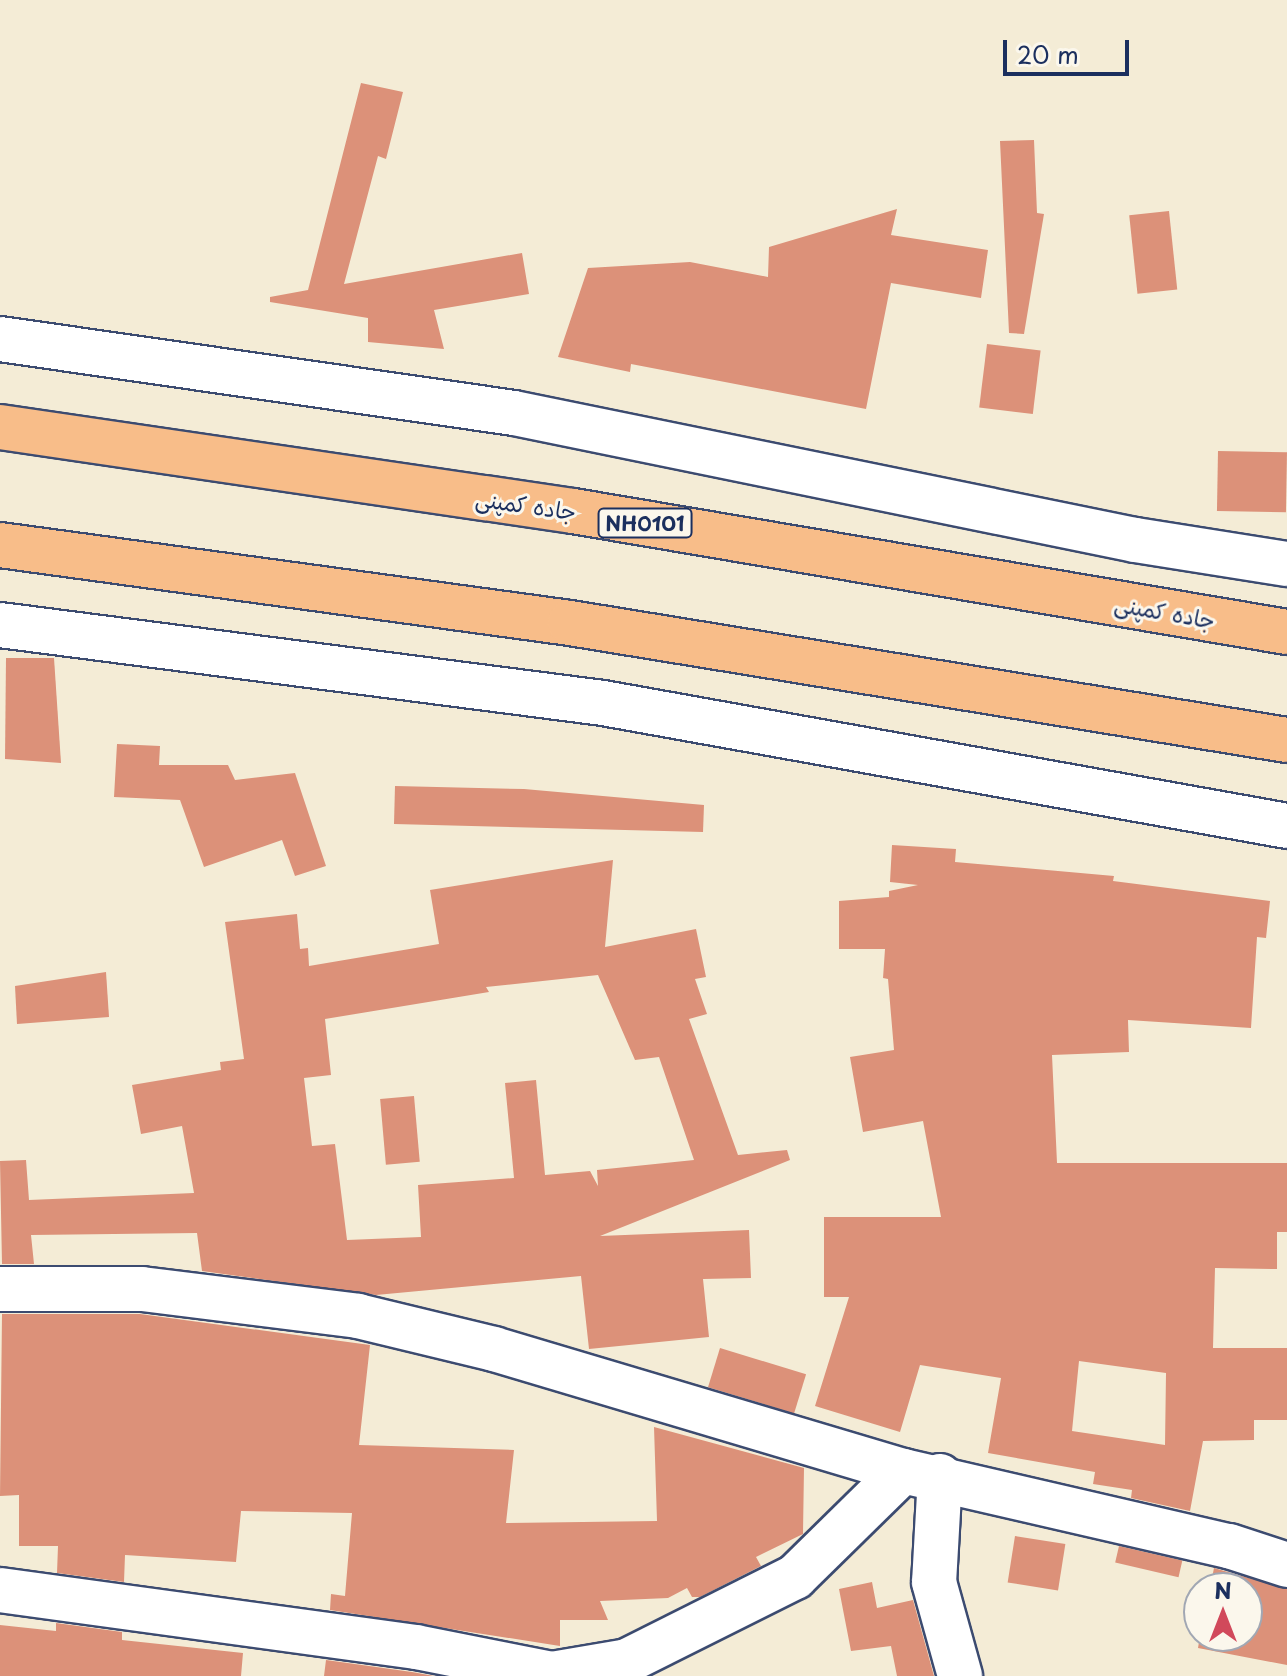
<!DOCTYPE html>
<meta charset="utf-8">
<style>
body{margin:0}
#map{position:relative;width:1287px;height:1676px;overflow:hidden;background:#f4ecd6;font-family:"Playpen Sans","Playpen Sans Arabic",sans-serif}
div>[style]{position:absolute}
.building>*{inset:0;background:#dc9179;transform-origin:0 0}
.roads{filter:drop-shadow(2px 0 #3c4b70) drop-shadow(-2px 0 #3c4b70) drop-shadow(0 2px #3c4b70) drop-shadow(0 -2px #3c4b70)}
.minor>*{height:44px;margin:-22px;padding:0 22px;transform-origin:22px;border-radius:22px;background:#fff}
.highway>*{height:44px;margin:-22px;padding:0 22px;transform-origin:22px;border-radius:22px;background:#f8bd89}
span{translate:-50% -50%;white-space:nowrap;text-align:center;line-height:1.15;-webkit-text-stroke:6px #fbf7ec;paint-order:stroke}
.shield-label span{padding:2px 6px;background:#fbf7ec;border:2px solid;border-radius:6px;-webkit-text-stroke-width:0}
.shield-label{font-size:20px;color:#1b2f5e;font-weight:700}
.street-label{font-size:22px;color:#1b2f5e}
.north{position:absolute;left:1183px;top:1572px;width:80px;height:80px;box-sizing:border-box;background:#fbf7ec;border:2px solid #a1a7b3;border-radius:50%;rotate:0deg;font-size:22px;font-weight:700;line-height:32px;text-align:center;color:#1b2f5e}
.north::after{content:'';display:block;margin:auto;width:28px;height:36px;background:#d1495b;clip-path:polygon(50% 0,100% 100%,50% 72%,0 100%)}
.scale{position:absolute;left:1003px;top:40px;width:126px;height:36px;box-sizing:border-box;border:4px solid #1b2f5e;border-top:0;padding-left:10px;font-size:24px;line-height:28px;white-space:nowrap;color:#1b2f5e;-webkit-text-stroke:6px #fbf7ec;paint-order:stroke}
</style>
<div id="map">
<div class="building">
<i style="clip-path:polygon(361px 83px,403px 92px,386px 159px,378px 156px,344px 284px,522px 253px,529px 294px,434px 310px,444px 349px,368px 342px,368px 318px,270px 302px,270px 297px,308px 290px)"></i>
<i style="clip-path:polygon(1034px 140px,1037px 213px,1044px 214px,1024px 334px,1009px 333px,1000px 141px)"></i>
<i style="clip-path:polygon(897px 209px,891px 235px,988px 250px,981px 298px,891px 283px,866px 409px,631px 364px,630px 372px,558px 357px,588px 268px,690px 262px,768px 277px,769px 247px)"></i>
<i style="left:1169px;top:211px;width:79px;height:40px;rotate:84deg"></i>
<i style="left:987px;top:344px;width:54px;height:64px;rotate:7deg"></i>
<i style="left:1218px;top:451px;width:69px;height:60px;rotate:1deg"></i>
<i style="clip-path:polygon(6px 658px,54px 658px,61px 763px,5px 759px)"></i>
<i style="clip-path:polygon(117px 744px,160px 746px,159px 765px,228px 765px,235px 780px,295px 773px,326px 866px,295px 876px,282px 840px,204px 867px,180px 800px,114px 797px)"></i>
<i style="clip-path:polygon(395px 786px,524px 789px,704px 805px,703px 832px,394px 824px)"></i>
<i style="clip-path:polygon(evenodd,892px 845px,956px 849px,955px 862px,1114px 876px,1113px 881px,1270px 901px,1266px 938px,1257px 937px,1251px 1028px,1128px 1020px,1129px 1052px,1052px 1055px,1057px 1163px,1287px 1163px,1287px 1232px,1277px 1232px,1277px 1269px,1215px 1268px,1213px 1348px,1287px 1348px,1287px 1420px,1254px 1420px,1254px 1440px,1203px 1441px,1190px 1511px,1131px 1498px,1132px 1490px,1093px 1484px,1095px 1472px,988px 1453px,1001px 1378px,920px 1365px,900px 1432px,815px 1406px,849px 1297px,824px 1297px,824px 1217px,941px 1217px,923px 1121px,863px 1132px,850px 1057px,894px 1050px,888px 979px,883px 978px,885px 949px,839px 949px,839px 901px,889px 897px,889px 891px,918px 885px,890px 882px,892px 845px,1079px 1361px,1166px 1373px,1165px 1445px,1072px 1431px,1079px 1361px)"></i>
<i style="clip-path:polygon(evenodd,613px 860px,605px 947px,696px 929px,706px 977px,695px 979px,707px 1014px,689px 1019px,738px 1155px,787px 1150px,790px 1160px,600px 1236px,749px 1230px,751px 1278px,703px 1279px,709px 1337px,589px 1349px,581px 1276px,376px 1295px,202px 1271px,197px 1233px,31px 1235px,34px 1264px,2px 1264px,0 1161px,26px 1160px,29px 1200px,194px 1193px,182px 1126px,141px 1134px,132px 1085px,221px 1070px,220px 1062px,244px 1059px,225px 922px,297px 914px,300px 949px,308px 948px,309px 966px,439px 944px,430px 890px,613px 860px,598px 975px,635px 1060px,659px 1057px,694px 1160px,597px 1170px,598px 1186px,590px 1171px,545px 1175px,536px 1080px,505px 1083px,514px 1178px,418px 1185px,421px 1237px,347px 1240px,335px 1144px,312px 1146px,304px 1078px,331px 1075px,325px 1019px,489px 992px,486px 987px,598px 975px)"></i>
<i style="clip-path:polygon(106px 972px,109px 1017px,17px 1024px,15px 986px)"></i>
<i style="left:414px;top:1096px;width:66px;height:34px;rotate:85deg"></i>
<i style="clip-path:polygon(2px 1314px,140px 1314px,370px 1345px,359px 1445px,514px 1450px,506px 1523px,657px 1521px,654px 1427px,804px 1468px,803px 1534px,756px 1557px,761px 1566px,700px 1597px,692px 1597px,687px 1588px,668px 1598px,600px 1601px,608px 1620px,560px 1620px,560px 1646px,330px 1610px,331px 1594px,345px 1596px,352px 1513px,241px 1511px,236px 1562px,125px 1555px,124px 1582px,57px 1573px,58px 1546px,19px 1546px,19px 1495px,0 1496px)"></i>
<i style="left:720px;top:1348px;width:90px;height:41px;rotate:17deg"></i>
<i style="left:1015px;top:1536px;width:51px;height:47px;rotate:9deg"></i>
<i style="left:1119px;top:1546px;width:65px;height:17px;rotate:13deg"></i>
<i style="clip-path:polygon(1214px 1568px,1287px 1589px,1287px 1665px,1198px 1648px,1200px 1636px,1247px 1636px,1247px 1588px,1210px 1588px)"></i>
<i style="clip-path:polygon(872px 1582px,877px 1608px,913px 1600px,934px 1676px,897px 1676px,891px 1646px,851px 1651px,839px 1589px)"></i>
<i style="clip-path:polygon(56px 1623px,122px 1632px,122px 1640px,243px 1653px,241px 1676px,0 1676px,0 1625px,56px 1631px)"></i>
<i style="clip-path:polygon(326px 1660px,412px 1672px,434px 1676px,324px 1676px)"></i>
</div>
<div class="roads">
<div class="minor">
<i style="left:0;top:339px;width:519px;rotate:8.19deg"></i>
<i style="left:514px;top:413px;width:634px;rotate:11.56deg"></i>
<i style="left:1135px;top:540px;width:154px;rotate:9deg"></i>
<i style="left:0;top:625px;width:608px;rotate:7.37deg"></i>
<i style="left:603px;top:703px;width:695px;rotate:10.19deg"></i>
<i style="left:0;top:1289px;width:142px"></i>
<i style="left:142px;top:1289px;width:218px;rotate:7.1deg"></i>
<i style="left:358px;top:1316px;width:140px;rotate:13.6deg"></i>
<i style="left:494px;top:1349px;width:427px;rotate:16.6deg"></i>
<i style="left:903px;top:1471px;width:335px;rotate:13deg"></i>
<i style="left:1229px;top:1546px;width:61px;rotate:18.1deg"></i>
<i style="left:940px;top:1476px;width:106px;rotate:93.2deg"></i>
<i style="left:934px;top:1582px;width:98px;rotate:74.5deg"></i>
<i style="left:0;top:1590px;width:420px;rotate:7.8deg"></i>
<i style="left:416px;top:1647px;width:139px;rotate:11.2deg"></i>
<i style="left:552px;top:1674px;width:76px;rotate:-9.8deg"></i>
<i style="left:627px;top:1661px;width:188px;rotate:-26.6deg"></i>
<i style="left:795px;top:1577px;width:151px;rotate:-44.5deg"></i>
</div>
<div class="highway">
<i style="left:0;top:427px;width:579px;rotate:8.34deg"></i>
<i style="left:573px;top:511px;width:724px;rotate:9.62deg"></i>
<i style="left:0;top:545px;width:575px;rotate:7.79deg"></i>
<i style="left:570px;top:623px;width:726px;rotate:9.27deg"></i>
</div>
</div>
<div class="shield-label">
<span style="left:645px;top:523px">NH0101</span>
</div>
<div class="street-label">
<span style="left:526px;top:504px;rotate:8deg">جاده کمپنی</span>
<span style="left:1165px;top:611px;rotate:10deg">جاده کمپنی</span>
</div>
<div class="north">N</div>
<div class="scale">20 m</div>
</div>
